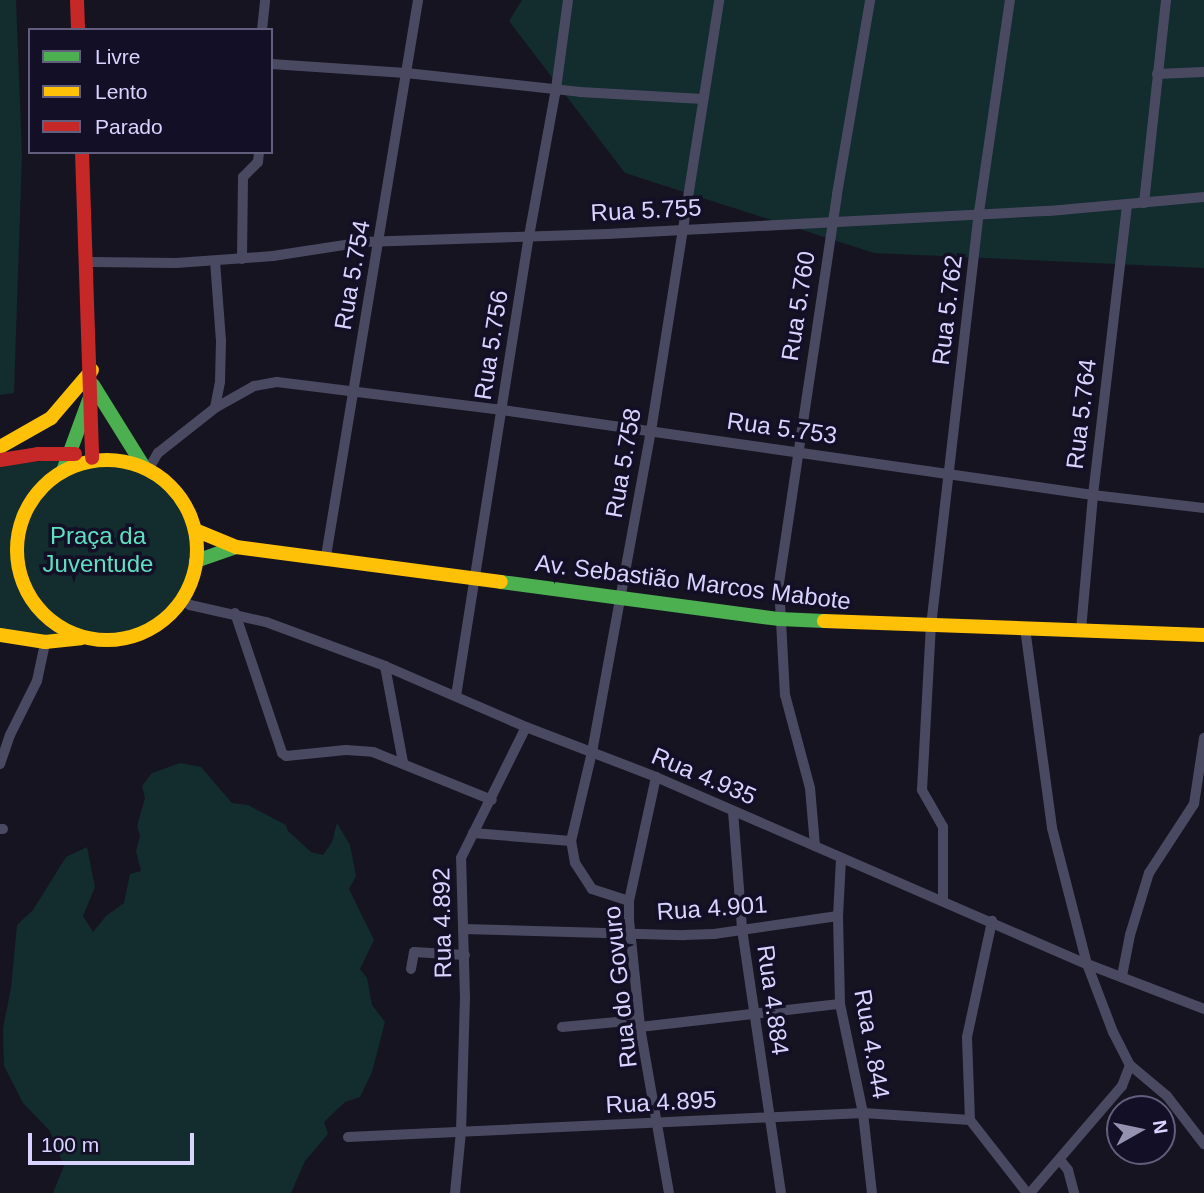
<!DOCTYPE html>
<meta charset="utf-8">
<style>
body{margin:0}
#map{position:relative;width:1204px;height:1193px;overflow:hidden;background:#161421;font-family:Helvetica,sans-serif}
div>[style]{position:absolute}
.green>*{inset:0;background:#132c2d}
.street>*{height:10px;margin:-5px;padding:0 5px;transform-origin:5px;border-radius:5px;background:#4a4962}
.fast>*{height:14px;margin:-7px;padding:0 7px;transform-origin:7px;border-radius:7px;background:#4caf50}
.slow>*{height:14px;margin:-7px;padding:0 7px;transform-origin:7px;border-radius:7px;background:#ffc107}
.slow>.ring{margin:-7px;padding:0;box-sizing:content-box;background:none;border:14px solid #ffc107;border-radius:50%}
.jam>*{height:14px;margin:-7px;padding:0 7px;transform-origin:7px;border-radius:7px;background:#c62828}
span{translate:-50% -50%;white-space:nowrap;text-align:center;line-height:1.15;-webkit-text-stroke:7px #130f26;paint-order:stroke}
.street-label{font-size:24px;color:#d9d4ff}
.park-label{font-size:24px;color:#5fe0c0}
.legend{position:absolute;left:28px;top:28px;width:245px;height:126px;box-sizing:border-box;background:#130f26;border:2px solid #625e7d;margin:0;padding:9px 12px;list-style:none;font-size:21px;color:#d9d4ff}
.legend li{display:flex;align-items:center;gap:14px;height:35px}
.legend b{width:35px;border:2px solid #625e7d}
.north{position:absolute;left:1106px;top:1095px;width:70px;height:70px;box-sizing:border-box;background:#130f26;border:2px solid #625e7d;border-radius:50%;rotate:81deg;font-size:19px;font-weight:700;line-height:28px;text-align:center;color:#d9d4ff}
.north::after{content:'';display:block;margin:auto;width:24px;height:32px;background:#9591b1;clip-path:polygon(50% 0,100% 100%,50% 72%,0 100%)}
.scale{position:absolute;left:28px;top:1133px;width:166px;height:32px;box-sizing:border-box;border:4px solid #d9d4ff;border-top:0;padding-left:9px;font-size:21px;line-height:24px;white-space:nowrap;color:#d9d4ff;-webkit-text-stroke:5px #130f26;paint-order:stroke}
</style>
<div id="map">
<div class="green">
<i style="clip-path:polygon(0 0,16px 0,22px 154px,14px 393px,0 395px)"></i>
<i style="clip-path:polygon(522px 0,1204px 0,1204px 268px,874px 253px,625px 173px,509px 21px)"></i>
<i style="clip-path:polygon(61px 459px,131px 463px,148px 470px,164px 480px,188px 512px,197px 546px,192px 579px,182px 600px,166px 618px,147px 631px,124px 638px,57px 641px,0 631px,0 466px)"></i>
<i style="clip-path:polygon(180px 763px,201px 767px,232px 803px,248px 805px,286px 825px,288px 831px,311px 852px,323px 855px,332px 842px,337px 823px,350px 845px,356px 876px,349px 889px,374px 940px,360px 969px,367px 978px,372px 1005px,385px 1022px,372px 1072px,360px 1097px,345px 1102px,324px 1122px,328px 1134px,305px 1161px,291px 1193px,53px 1193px,64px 1166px,50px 1131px,23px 1103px,4px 1066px,3px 1028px,11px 988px,17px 925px,33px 910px,66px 857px,87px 847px,95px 887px,83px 916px,93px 932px,106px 916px,124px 903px,130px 874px,141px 871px,136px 851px,140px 836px,137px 826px,145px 798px,142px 786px,152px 773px)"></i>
</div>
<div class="street">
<i style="left:262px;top:30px;width:30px;rotate:-84deg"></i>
<i style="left:271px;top:64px;width:135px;rotate:3.8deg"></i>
<i style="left:406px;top:73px;width:175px;rotate:6.2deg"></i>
<i style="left:580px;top:92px;width:123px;rotate:3.3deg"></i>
<i style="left:1157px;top:74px;width:47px;rotate:-2.4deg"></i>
<i style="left:1144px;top:203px;width:204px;rotate:-83.8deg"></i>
<i style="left:242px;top:259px;width:82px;rotate:-89.3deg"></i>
<i style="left:243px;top:177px;width:21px;rotate:-45deg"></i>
<i style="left:258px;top:162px;width:10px;rotate:-84deg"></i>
<i style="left:215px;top:261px;width:80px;rotate:85.7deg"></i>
<i style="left:221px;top:341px;width:41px;rotate:91.4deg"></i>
<i style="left:220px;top:382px;width:26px;rotate:101deg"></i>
<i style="left:92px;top:262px;width:84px;rotate:0.7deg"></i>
<i style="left:176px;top:263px;width:97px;rotate:-4.1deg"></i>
<i style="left:273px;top:256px;width:91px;rotate:-8.8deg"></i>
<i style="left:363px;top:242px;width:244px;rotate:-1.9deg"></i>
<i style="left:607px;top:234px;width:443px;rotate:-3deg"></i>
<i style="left:1049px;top:211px;width:156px;rotate:-5.2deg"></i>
<i style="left:148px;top:470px;width:20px;rotate:-60deg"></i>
<i style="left:158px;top:453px;width:73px;rotate:-38.3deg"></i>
<i style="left:215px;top:408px;width:45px;rotate:-29.4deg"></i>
<i style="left:254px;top:386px;width:23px;rotate:-10deg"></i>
<i style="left:277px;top:382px;width:227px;rotate:7.1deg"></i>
<i style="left:502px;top:410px;width:597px;rotate:8.18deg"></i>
<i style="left:1093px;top:495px;width:112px;rotate:6.7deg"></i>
<i style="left:326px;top:556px;width:564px;rotate:-80.6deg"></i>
<i style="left:182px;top:600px;width:9px;rotate:32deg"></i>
<i style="left:190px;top:605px;width:78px;rotate:12.6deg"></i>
<i style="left:266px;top:622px;width:127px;rotate:20.3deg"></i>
<i style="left:385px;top:666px;width:154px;rotate:23.4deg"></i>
<i style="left:526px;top:727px;width:139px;rotate:21deg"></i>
<i style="left:656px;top:777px;width:470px;rotate:23.5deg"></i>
<i style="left:1087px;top:964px;width:125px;rotate:21deg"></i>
<i style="left:235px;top:613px;width:148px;rotate:71.4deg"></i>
<i style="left:282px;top:753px;width:5px;rotate:37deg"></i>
<i style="left:286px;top:756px;width:60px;rotate:-5.7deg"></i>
<i style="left:346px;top:750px;width:27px;rotate:4deg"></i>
<i style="left:373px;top:752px;width:128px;rotate:22deg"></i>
<i style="left:1025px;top:628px;width:202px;rotate:82.3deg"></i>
<i style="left:1052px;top:828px;width:140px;rotate:75.6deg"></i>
<i style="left:1087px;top:964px;width:73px;rotate:69.1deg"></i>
<i style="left:1113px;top:1032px;width:37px;rotate:63deg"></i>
<i style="left:1130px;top:1065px;width:48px;rotate:40deg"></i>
<i style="left:1167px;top:1096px;width:61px;rotate:52.4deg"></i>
<i style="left:1081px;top:630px;width:136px;rotate:-84.9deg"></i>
<i style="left:1093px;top:495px;width:293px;rotate:-83.3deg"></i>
<i style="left:385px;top:666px;width:98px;rotate:79.4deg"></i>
<i style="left:456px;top:696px;width:466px;rotate:-81deg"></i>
<i style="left:529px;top:236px;width:149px;rotate:-79.6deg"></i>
<i style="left:556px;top:89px;width:90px;rotate:-82.3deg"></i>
<i style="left:0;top:764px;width:31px;rotate:-71deg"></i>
<i style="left:10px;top:735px;width:60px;rotate:-63.4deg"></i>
<i style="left:37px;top:681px;width:40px;rotate:-78deg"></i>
<i style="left:656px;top:777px;width:127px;rotate:102.3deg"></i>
<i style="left:629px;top:901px;width:19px;rotate:90deg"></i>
<i style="left:629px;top:920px;width:108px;rotate:84.1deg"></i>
<i style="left:640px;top:1027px;width:169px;rotate:80.1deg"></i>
<i style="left:733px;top:811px;width:118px;rotate:85.6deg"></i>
<i style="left:742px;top:929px;width:267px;rotate:81.6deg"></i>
<i style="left:0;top:829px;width:3px"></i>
<i style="left:473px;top:833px;width:98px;rotate:4.7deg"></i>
<i style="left:815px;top:846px;width:58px;rotate:-94.9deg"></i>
<i style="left:810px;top:788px;width:96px;rotate:-105deg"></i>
<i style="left:785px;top:695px;width:112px;rotate:-93.1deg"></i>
<i style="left:779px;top:583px;width:393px;rotate:-81.5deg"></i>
<i style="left:837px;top:194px;width:197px;rotate:-80.3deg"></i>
<i style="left:841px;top:859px;width:57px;rotate:93deg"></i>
<i style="left:838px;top:916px;width:88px;rotate:88.7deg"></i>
<i style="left:840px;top:1004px;width:111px;rotate:78.1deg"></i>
<i style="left:863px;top:1113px;width:81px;rotate:83.6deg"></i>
<i style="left:943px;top:900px;width:73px;rotate:-90deg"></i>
<i style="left:943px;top:827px;width:43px;rotate:-119.6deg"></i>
<i style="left:922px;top:790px;width:164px;rotate:-86.9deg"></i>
<i style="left:931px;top:626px;width:417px;rotate:-83.4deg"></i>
<i style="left:979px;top:212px;width:214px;rotate:-81.7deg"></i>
<i style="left:629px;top:901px;width:39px;rotate:-162deg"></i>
<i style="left:592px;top:889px;width:31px;rotate:-123deg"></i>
<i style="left:575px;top:863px;width:22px;rotate:-100deg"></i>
<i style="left:571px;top:841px;width:91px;rotate:-76.7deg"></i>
<i style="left:592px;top:752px;width:326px;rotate:-79.6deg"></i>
<i style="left:651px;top:431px;width:436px;rotate:-81deg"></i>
<i style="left:463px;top:929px;width:221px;rotate:1.6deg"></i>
<i style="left:684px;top:935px;width:30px;rotate:-2deg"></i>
<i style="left:714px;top:934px;width:125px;rotate:-8.3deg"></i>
<i style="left:411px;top:969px;width:17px;rotate:-80deg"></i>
<i style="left:414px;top:952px;width:51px;rotate:3.4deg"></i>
<i style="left:1122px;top:976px;width:42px;rotate:-79deg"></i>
<i style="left:1130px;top:935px;width:65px;rotate:-73deg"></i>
<i style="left:1149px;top:873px;width:82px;rotate:-56.9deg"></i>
<i style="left:1194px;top:804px;width:67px;rotate:-81.4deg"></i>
<i style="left:562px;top:1027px;width:77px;rotate:-5.2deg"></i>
<i style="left:640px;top:1027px;width:201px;rotate:-6.6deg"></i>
<i style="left:970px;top:1120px;width:83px;rotate:-92.1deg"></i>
<i style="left:967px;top:1037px;width:119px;rotate:-77.8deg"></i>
<i style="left:348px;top:1137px;width:516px;rotate:-2.67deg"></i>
<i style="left:863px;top:1113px;width:107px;rotate:3.7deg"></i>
<i style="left:970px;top:1120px;width:93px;rotate:52deg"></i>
<i style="left:1060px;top:1160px;width:13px;rotate:51deg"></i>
<i style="left:1068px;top:1170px;width:24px;rotate:75deg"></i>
<i style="left:455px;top:1193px;width:61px;rotate:-84.4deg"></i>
<i style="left:461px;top:1132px;width:134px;rotate:-88.3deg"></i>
<i style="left:465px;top:998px;width:140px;rotate:-91.6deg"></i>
<i style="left:461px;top:858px;width:146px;rotate:-63.6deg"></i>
<i style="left:1030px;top:1193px;width:141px;rotate:-49.3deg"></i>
<i style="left:1122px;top:1086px;width:22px;rotate:-69deg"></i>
</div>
<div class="fast">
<i style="left:93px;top:385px;width:97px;rotate:58.1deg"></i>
<i style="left:63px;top:471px;width:76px;rotate:-69.9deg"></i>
<i style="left:196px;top:561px;width:42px;rotate:-19.3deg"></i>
<i style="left:501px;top:582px;width:281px;rotate:7.6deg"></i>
<i style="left:780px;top:619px;width:44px;rotate:2.6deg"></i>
</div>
<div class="slow">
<i style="left:0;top:447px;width:59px;rotate:-29.6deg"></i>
<i style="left:51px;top:418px;width:63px;rotate:-49.5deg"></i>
<i class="ring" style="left:17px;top:460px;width:166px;height:166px"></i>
<i style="left:195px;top:530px;width:44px;rotate:22.5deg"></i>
<i style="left:236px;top:547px;width:267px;rotate:7.5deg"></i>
<i style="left:824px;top:621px;width:380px;rotate:2.1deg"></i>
<i style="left:0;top:635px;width:46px;rotate:8.8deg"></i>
<i style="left:45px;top:642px;width:36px;rotate:-6deg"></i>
</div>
<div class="jam">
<i style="left:77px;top:0;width:30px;rotate:88deg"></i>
<i style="left:82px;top:152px;width:306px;rotate:88.1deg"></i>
<i style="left:0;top:460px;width:38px;rotate:-9deg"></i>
<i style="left:38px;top:454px;width:37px"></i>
</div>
<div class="street-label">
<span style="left:646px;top:210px;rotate:-3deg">Rua 5.755</span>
<span style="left:352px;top:275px;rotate:-80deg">Rua 5.754</span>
<span style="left:798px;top:306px;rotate:-81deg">Rua 5.760</span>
<span style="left:947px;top:310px;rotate:-83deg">Rua 5.762</span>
<span style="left:491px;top:345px;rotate:-81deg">Rua 5.756</span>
<span style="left:1081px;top:414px;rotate:-83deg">Rua 5.764</span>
<span style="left:782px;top:428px;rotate:8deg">Rua 5.753</span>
<span style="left:623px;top:463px;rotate:-80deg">Rua 5.758</span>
<span style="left:693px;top:582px;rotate:7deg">Av. Sebastião Marcos Mabote</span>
<span style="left:704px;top:776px;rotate:23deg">Rua 4.935</span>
<span style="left:712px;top:908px;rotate:-4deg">Rua 4.901</span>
<span style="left:442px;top:923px;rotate:-91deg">Rua 4.892</span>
<span style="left:620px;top:987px;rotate:-96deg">Rua do Govuro</span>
<span style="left:773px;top:1000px;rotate:82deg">Rua 4.884</span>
<span style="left:872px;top:1044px;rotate:80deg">Rua 4.844</span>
<span style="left:661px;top:1102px;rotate:-3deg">Rua 4.895</span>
</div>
<div class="park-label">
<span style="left:98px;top:550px">Praça da<br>Juventude</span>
</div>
<ul class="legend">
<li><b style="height:9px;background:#4caf50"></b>Livre</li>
<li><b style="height:9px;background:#ffc107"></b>Lento</li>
<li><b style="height:9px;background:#c62828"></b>Parado</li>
</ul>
<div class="north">N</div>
<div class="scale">100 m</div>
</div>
